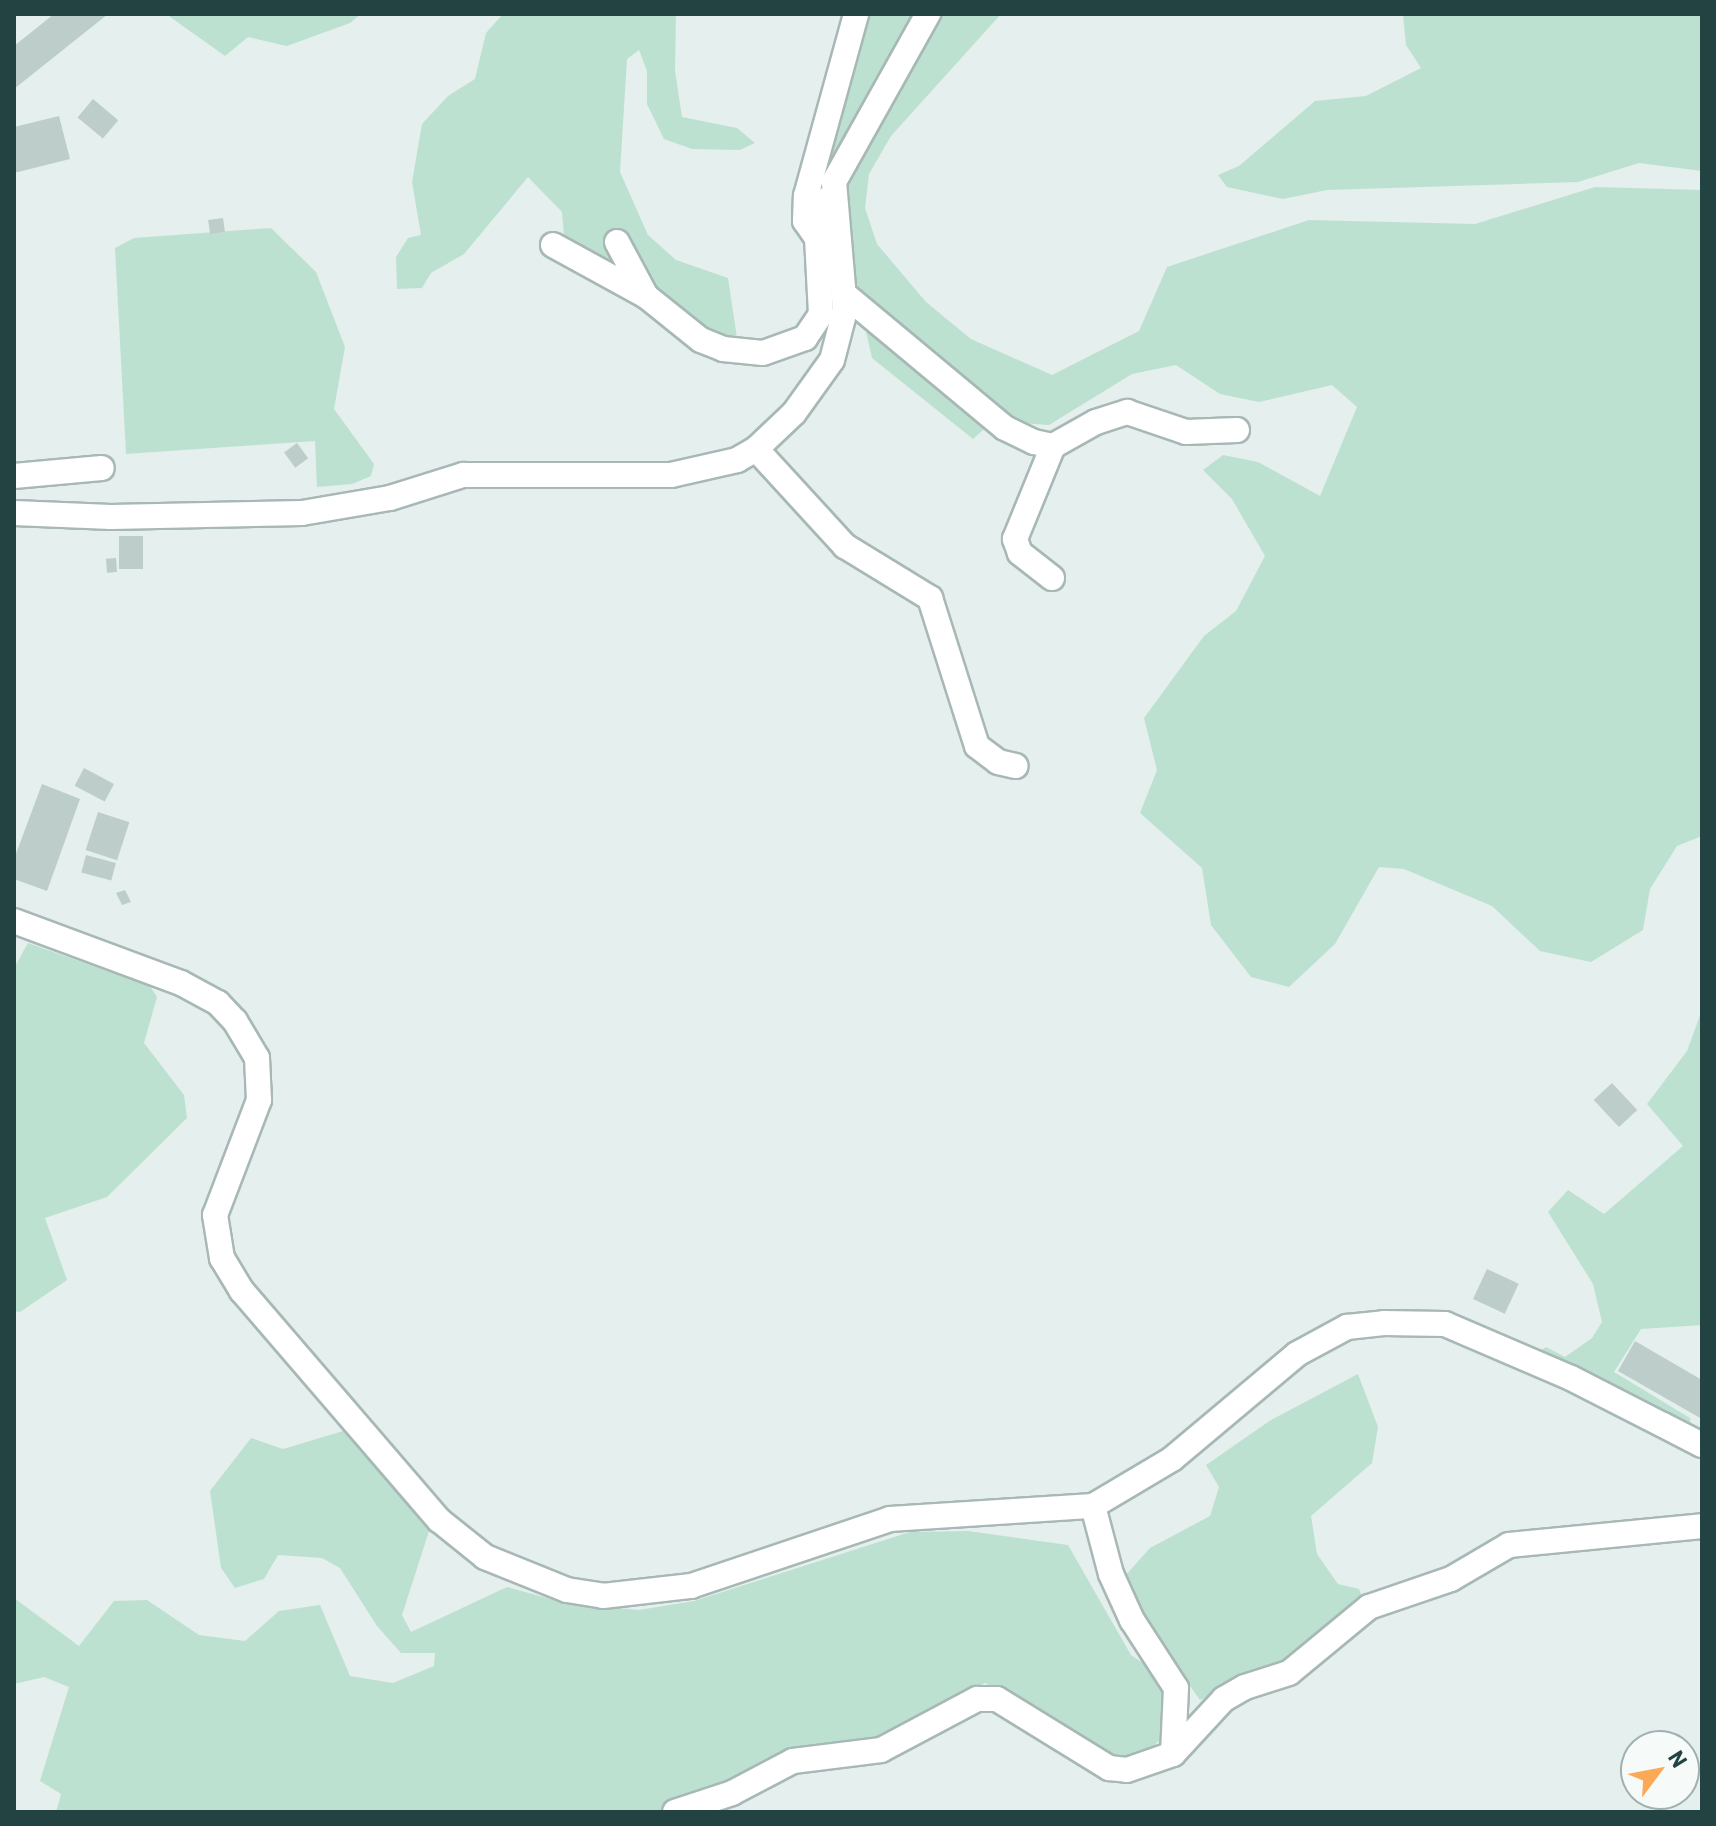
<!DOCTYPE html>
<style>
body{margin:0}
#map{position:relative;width:1716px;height:1826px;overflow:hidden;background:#e5efed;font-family:Barlow,sans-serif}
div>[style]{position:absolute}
.green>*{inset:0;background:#bde1d0}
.building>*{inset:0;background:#bdcdca;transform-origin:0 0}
.roads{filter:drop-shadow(2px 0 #a7b8b6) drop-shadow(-2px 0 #a7b8b6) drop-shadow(0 2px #a7b8b6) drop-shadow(0 -2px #a7b8b6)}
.minor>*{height:24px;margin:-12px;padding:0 12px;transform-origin:12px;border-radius:12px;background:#fff}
span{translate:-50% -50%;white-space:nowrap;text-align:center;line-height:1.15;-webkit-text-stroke:7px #f6fbfa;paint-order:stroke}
.frame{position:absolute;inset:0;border:16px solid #224342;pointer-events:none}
.north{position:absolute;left:1620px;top:1730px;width:80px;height:80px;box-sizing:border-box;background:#f6fbfa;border:2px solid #a1b1b0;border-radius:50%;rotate:58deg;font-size:22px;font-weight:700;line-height:32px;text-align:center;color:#224342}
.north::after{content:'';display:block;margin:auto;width:28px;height:36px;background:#fba857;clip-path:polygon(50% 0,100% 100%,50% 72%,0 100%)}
</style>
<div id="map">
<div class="green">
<i style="clip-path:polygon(166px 14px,361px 14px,350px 23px,287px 46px,248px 37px,225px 56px)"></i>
<i style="clip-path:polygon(503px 14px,676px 14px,675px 71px,682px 117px,737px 128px,755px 143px,740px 150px,692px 149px,664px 139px,647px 104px,647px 71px,639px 50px,627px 59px,620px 172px,648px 235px,676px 260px,728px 278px,737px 338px,702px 331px,639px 293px,564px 236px,562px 212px,528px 177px,464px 254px,431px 273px,422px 288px,397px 289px,396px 257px,408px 238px,421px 235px,412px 182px,422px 124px,448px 96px,475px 79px,486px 33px)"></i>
<i style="clip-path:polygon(870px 14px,917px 14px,887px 79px,828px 168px,834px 119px)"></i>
<i style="clip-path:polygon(943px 14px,1001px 14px,891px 136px,869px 174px,865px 208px,877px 244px,926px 302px,971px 339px,1052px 375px,1139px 331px,1167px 267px,1309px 220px,1475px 224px,1595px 187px,1702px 190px,1702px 836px,1677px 846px,1650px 889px,1643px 930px,1591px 962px,1540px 951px,1492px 906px,1404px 869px,1379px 867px,1335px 944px,1289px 987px,1251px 977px,1211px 925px,1202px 868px,1140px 813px,1157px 770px,1144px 718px,1204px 636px,1236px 611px,1265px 556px,1232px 499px,1203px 470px,1223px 455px,1258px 462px,1320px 496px,1357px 407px,1332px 385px,1259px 402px,1220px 394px,1176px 365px,1132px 374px,1049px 425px,993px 421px,973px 439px,872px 358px,860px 305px,842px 256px,836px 183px)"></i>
<i style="clip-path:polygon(1403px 14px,1702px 14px,1702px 171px,1639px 163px,1578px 182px,1327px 190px,1283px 199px,1227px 187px,1218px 175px,1239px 166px,1315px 101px,1366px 96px,1421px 68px,1406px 45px)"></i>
<i style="clip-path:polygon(271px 228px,316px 272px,345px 347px,334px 409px,374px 464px,371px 476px,352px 484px,317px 487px,315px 441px,126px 454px,115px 248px,134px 238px)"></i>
<i style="clip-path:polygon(28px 943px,150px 986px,157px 997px,144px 1043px,184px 1095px,187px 1118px,107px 1197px,45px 1218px,67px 1280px,20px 1312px,14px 1311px,14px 968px)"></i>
<i style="clip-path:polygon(1702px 1010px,1702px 1325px,1641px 1329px,1614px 1372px,1690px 1418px,1691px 1428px,1539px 1352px,1546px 1347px,1565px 1357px,1592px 1338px,1602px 1322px,1593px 1284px,1548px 1212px,1568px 1190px,1604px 1214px,1683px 1146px,1647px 1104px,1687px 1051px)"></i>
<i style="clip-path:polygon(1358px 1374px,1378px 1427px,1372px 1463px,1311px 1516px,1317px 1554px,1338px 1584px,1359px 1589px,1365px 1605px,1301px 1656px,1200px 1700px,1142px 1619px,1125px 1576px,1150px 1548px,1210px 1516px,1219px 1487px,1206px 1465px,1271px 1420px)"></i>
<i style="clip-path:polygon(343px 1431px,430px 1528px,402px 1615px,411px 1632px,507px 1587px,565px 1603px,639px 1610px,694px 1601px,910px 1532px,968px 1531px,1068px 1545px,1131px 1655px,1146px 1665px,1167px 1694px,1163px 1737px,1144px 1755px,1124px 1760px,1104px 1758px,1053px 1719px,985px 1683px,878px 1744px,659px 1812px,56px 1812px,61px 1794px,40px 1781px,69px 1687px,44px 1677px,14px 1684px,14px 1598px,79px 1646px,114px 1601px,147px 1600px,199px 1635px,245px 1641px,279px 1611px,320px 1605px,350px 1676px,393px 1683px,434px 1666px,435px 1653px,401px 1653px,377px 1626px,340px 1568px,322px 1558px,278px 1555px,264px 1579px,235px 1588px,221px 1568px,210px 1491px,251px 1438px,283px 1449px)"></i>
</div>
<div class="building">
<i style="clip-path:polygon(54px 14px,108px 14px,14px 89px,14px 46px)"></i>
<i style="left:93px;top:99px;width:33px;height:24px;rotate:40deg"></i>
<i style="clip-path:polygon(59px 116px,70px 159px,14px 173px,14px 127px)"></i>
<i style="left:223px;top:218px;width:14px;height:15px;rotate:82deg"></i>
<i style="left:297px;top:443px;width:19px;height:16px;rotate:54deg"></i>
<i style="left:119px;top:536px;width:24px;height:33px"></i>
<i style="left:116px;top:558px;width:14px;height:10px;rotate:86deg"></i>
<i style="left:84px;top:768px;width:34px;height:20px;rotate:28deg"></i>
<i style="clip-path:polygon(42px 784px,80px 799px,47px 891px,14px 879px,14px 859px)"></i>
<i style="left:98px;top:812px;width:33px;height:40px;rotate:18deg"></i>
<i style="left:86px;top:855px;width:31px;height:18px;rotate:15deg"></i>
<i style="clip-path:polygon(125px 890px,131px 902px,122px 905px,116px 893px)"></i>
<i style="left:1612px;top:1083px;width:37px;height:25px;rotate:47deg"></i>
<i style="left:1487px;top:1269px;width:35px;height:33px;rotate:25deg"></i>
<i style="clip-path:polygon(1635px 1341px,1702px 1380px,1702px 1419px,1618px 1371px)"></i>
</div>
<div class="roads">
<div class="minor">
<i style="left:817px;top:238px;width:21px;rotate:-125deg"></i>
<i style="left:805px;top:221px;width:25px;rotate:-88deg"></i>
<i style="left:806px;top:196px;width:189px;rotate:-74.6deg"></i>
<i style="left:617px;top:242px;width:61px;rotate:61.8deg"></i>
<i style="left:553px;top:245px;width:106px;rotate:28.7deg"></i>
<i style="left:646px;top:296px;width:70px;rotate:38.7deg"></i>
<i style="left:701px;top:340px;width:24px;rotate:22deg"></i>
<i style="left:723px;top:349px;width:40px;rotate:5.7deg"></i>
<i style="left:763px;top:353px;width:45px;rotate:-19.7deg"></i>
<i style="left:805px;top:338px;width:29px;rotate:-56deg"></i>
<i style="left:821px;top:314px;width:76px;rotate:-93deg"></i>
<i style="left:817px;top:238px;width:40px;rotate:-75.6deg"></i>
<i style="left:844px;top:294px;width:209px;rotate:39.8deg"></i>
<i style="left:1005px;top:428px;width:32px;rotate:26deg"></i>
<i style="left:1034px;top:442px;width:19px;rotate:12deg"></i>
<i style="left:1053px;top:446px;width:49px;rotate:-29.2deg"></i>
<i style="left:1096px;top:422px;width:33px;rotate:-18deg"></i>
<i style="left:1127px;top:412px;width:62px;rotate:18.7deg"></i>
<i style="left:1186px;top:432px;width:51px;rotate:-2.2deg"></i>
<i style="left:756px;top:449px;width:132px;rotate:47.5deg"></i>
<i style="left:845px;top:546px;width:100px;rotate:31.5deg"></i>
<i style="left:930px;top:598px;width:155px;rotate:72.4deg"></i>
<i style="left:977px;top:746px;width:26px;rotate:37deg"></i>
<i style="left:998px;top:762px;width:18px;rotate:13deg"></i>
<i style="left:14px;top:476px;width:88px;rotate:-5.2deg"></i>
<i style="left:14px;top:513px;width:97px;rotate:2.4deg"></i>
<i style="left:111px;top:517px;width:191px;rotate:-1.2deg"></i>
<i style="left:302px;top:513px;width:89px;rotate:-9.7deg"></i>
<i style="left:390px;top:498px;width:77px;rotate:-17.5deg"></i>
<i style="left:463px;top:475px;width:208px"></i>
<i style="left:671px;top:475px;width:68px;rotate:-12.8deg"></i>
<i style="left:737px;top:460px;width:22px;rotate:-30deg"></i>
<i style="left:756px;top:449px;width:52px;rotate:-43.5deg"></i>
<i style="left:794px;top:413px;width:65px;rotate:-54.4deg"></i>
<i style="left:832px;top:360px;width:52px;rotate:-75.4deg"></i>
<i style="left:845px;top:310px;width:128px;rotate:-94.9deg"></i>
<i style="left:834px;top:182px;width:193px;rotate:-60.8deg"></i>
<i style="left:1052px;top:578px;width:41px;rotate:-142deg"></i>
<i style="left:1020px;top:553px;width:15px;rotate:-110deg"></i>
<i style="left:1015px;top:539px;width:100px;rotate:-67.8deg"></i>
<i style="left:14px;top:921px;width:178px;rotate:20.4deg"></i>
<i style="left:181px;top:983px;width:42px;rotate:28.4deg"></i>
<i style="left:218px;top:1003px;width:25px;rotate:47deg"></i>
<i style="left:235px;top:1021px;width:43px;rotate:59.3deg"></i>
<i style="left:257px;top:1058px;width:42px;rotate:87.3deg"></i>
<i style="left:259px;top:1100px;width:123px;rotate:110.9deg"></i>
<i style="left:215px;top:1215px;width:44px;rotate:80.8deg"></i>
<i style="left:222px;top:1258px;width:39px;rotate:59deg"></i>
<i style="left:242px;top:1291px;width:302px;rotate:49.3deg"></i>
<i style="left:439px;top:1520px;width:59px;rotate:38.8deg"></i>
<i style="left:485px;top:1557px;width:88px;rotate:21.9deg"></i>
<i style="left:567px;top:1590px;width:36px;rotate:9deg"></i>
<i style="left:603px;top:1596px;width:89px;rotate:-6.5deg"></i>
<i style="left:691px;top:1586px;width:210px;rotate:-18.6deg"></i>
<i style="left:890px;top:1519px;width:203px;rotate:-3.7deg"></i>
<i style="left:1093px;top:1506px;width:92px;rotate:-30.7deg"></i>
<i style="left:1172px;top:1459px;width:163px;rotate:-40deg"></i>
<i style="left:1297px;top:1354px;width:57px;rotate:-28.4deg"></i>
<i style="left:1347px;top:1327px;width:37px;rotate:-6deg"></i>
<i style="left:1384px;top:1323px;width:61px;rotate:0.9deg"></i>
<i style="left:1445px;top:1324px;width:137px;rotate:23.2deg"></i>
<i style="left:1571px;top:1378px;width:147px;rotate:27.1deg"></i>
<i style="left:1093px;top:1506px;width:70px;rotate:75.2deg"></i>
<i style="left:1111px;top:1574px;width:51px;rotate:65.5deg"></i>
<i style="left:1132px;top:1620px;width:81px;rotate:57.1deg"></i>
<i style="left:1176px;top:1688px;width:66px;rotate:92.6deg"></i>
<i style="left:675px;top:1812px;width:60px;rotate:-18.4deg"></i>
<i style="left:732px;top:1793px;width:69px;rotate:-27.7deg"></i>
<i style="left:793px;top:1761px;width:89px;rotate:-7.1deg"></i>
<i style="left:881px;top:1750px;width:109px;rotate:-28deg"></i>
<i style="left:977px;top:1699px;width:20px"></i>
<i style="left:997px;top:1699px;width:132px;rotate:31.6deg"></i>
<i style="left:1109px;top:1768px;width:18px;rotate:6deg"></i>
<i style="left:1127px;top:1770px;width:49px;rotate:-19.2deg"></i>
<i style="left:1173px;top:1754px;width:75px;rotate:-47.2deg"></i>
<i style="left:1224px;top:1699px;width:24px;rotate:-30deg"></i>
<i style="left:1245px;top:1687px;width:46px;rotate:-17.7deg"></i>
<i style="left:1289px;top:1673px;width:104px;rotate:-39.5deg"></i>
<i style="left:1369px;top:1607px;width:87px;rotate:-18.9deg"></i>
<i style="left:1451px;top:1579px;width:67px;rotate:-30.4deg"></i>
<i style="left:1509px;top:1545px;width:194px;rotate:-5.6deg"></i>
</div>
</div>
<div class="frame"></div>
<div class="north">N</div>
</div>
